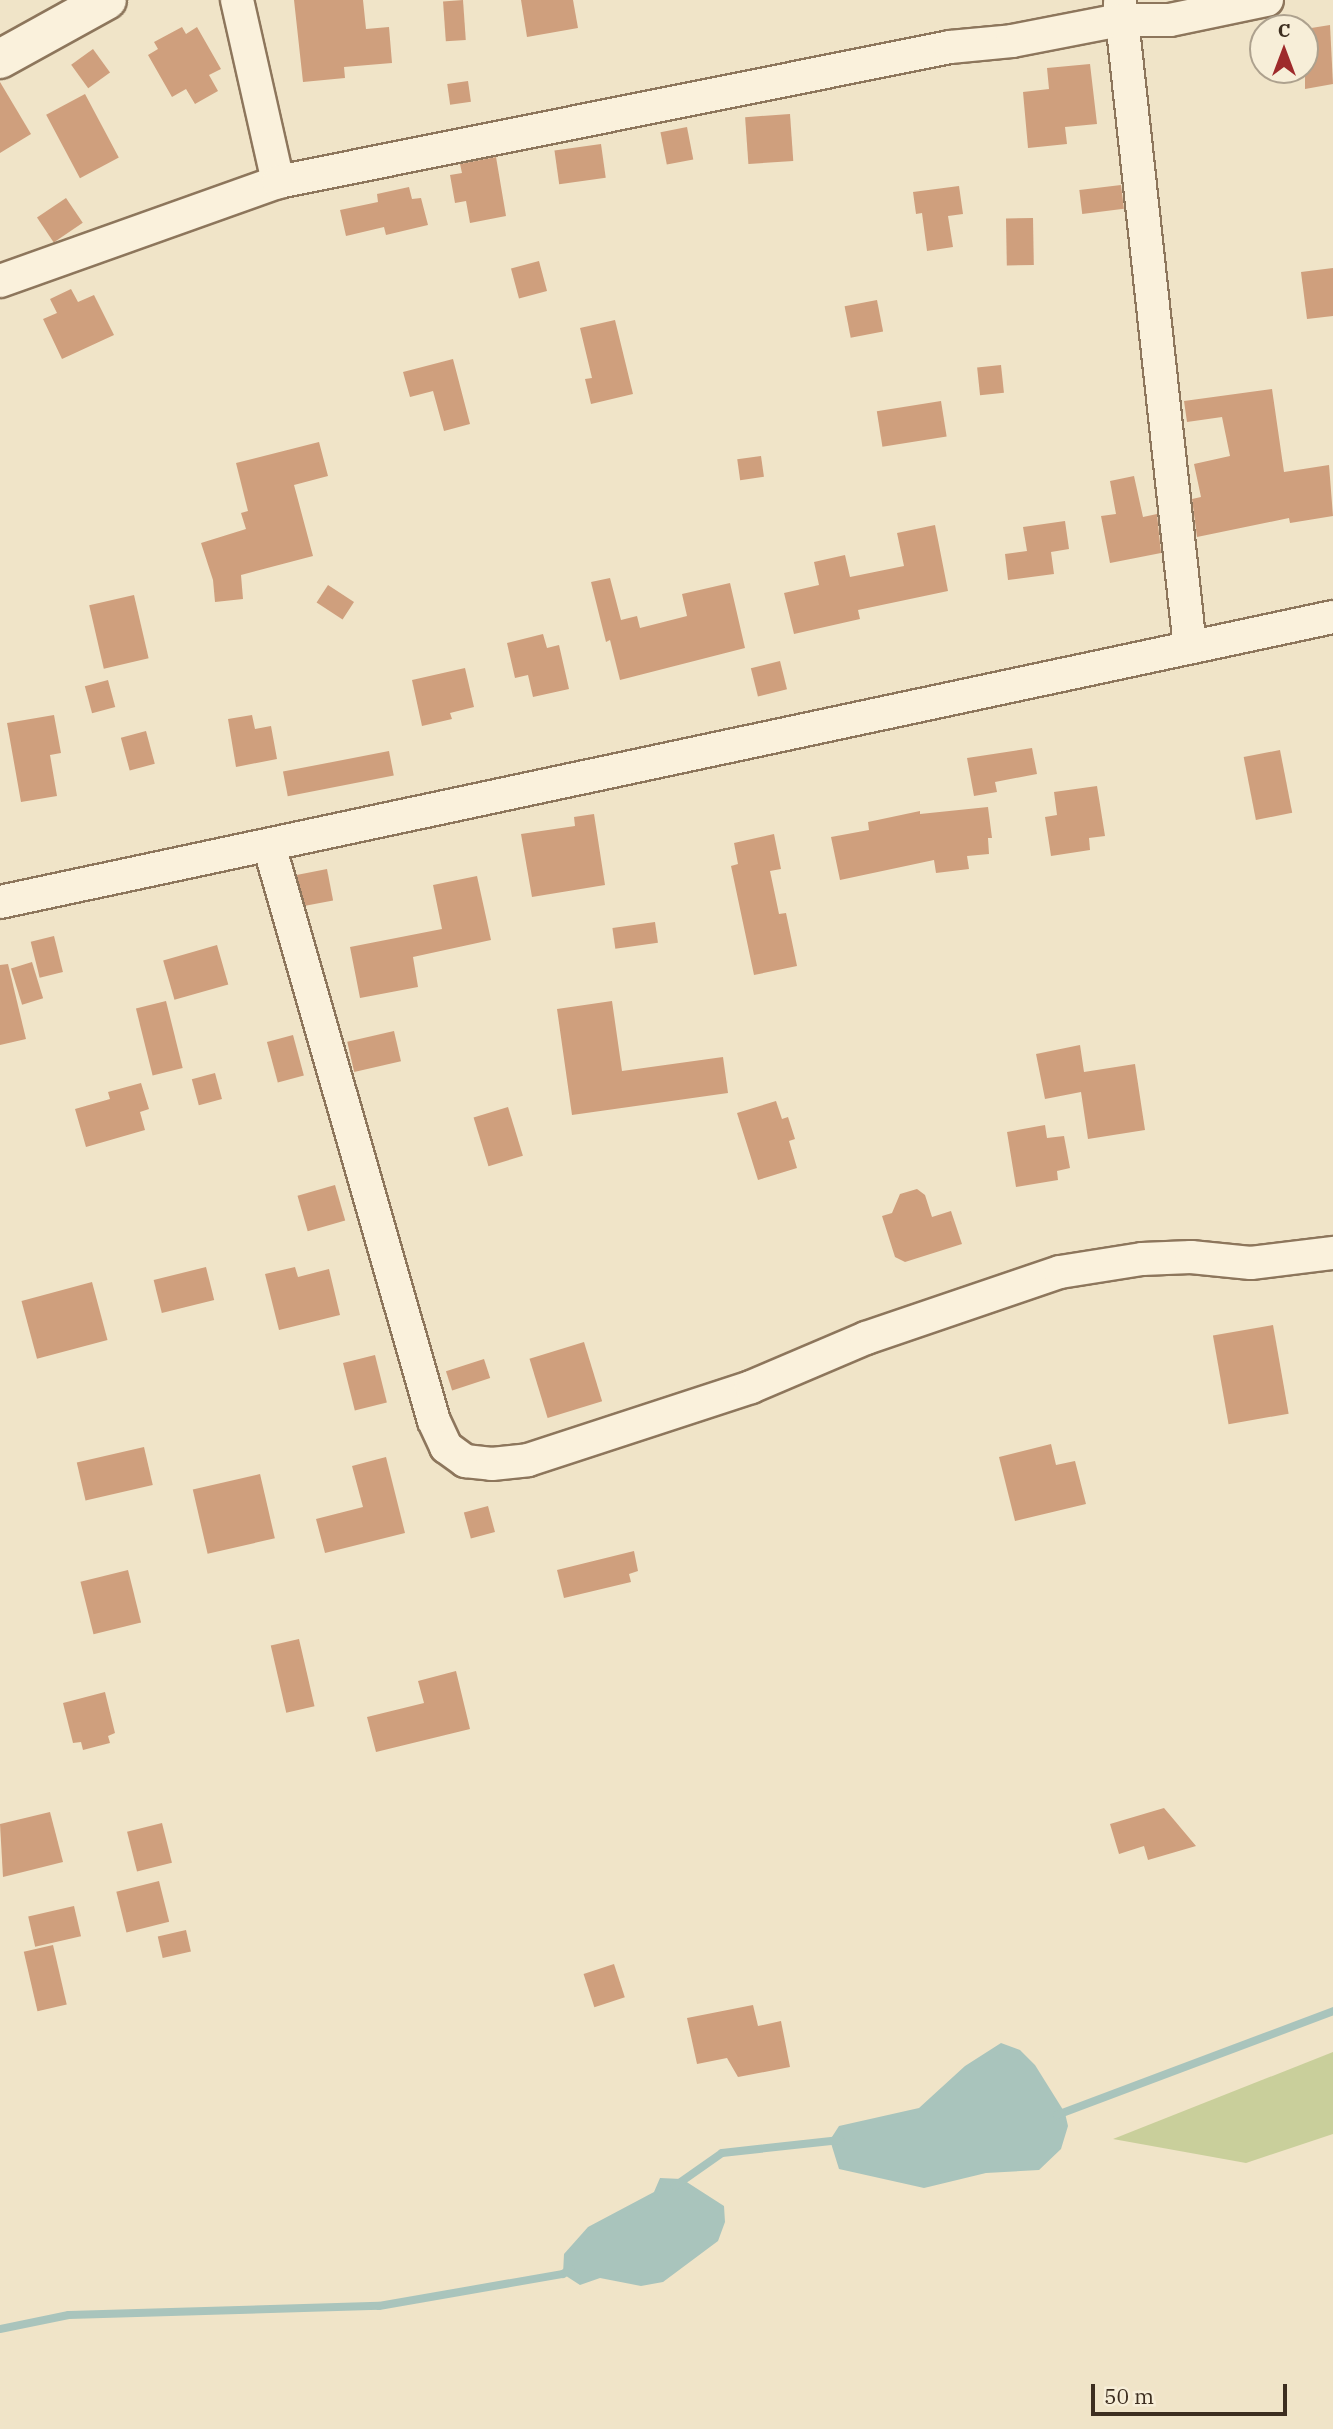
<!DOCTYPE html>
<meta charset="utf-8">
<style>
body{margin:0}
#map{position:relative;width:1333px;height:2429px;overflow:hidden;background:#f0e4c8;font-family:"IBM Plex Serif",serif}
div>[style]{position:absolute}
.green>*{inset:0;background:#c9cf9b}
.water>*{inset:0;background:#a9c4bc}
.stream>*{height:8px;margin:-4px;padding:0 4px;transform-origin:4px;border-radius:4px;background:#a9c4bc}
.building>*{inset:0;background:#cf9f7d;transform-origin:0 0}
.roads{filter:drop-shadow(2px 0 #8d765c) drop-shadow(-2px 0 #8d765c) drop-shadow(0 2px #8d765c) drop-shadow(0 -2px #8d765c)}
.minor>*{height:32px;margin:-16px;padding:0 16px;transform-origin:16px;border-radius:16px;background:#faf1dc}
.tertiary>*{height:38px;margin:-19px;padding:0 19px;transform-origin:19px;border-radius:19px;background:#faf1dc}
span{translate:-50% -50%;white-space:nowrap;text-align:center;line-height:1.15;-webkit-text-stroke:5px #f7eed8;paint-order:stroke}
.north{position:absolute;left:1249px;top:14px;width:70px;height:70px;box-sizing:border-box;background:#f7eed8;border:2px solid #ada18e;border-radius:50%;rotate:0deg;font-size:19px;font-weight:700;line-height:28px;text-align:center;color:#3d2e20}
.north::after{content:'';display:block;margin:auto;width:24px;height:32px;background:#9e2a2b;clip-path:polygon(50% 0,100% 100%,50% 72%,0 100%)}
.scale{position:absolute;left:1091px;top:2384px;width:196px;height:32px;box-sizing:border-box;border:4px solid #3d2e20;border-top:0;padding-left:9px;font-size:21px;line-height:24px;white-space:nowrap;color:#3d2e20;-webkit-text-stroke:5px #f7eed8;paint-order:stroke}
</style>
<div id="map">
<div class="green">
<i style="clip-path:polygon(1333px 2052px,1333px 2134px,1246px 2163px,1113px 2139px)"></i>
</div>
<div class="water">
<i style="clip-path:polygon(1001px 2043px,1020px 2050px,1035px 2065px,1065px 2113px,1068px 2126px,1061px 2149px,1039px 2170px,986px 2173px,924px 2188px,839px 2169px,830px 2140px,839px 2126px,919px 2108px,965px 2066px)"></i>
<i style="clip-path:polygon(660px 2178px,682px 2179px,724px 2206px,725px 2222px,718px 2241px,663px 2282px,641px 2286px,600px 2278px,580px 2285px,563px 2274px,564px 2254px,588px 2227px,654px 2192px)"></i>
</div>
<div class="stream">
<i style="left:1057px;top:2115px;width:295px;rotate:-20.6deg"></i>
<i style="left:675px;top:2186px;width:57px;rotate:-35.1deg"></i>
<i style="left:722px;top:2153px;width:119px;rotate:-6.3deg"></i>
<i style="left:0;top:2329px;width:70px;rotate:-11.5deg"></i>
<i style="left:69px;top:2315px;width:310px;rotate:-1.7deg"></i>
<i style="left:379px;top:2306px;width:187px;rotate:-9.9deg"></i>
<i style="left:563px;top:2274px;width:9px;rotate:-36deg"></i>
</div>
<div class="building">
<i style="clip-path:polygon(294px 0,363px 0,366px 29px,389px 27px,392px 63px,344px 67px,345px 78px,303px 82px)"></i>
<i style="left:463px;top:0;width:40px;height:20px;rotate:86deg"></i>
<i style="clip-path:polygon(521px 0,573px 0,578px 28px,527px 37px)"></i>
<i style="clip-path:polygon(1330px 25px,1333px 84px,1305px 89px,1305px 29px)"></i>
<i style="clip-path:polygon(182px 27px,186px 34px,197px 27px,221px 69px,209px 75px,218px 91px,195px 104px,186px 89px,172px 97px,148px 55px,158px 49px,154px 42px)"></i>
<i style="left:93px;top:49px;width:29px;height:27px;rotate:54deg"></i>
<i style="clip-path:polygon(1090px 64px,1097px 124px,1065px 127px,1067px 144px,1028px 148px,1023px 92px,1049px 89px,1047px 68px)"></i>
<i style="left:468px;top:81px;width:21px;height:21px;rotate:82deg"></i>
<i style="clip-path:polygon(0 82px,31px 134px,0 153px)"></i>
<i style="left:85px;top:94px;width:72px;height:44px;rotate:62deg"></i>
<i style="left:790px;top:114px;width:47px;height:45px;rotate:86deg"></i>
<i style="left:687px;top:127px;width:33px;height:27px;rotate:79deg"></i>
<i style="left:601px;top:144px;width:34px;height:47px;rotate:82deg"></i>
<i style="clip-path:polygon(496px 157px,506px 216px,470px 223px,466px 201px,455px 203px,450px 175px,462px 173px,460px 164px)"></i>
<i style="left:1121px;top:185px;width:24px;height:42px;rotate:83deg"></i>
<i style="clip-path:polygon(959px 186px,963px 214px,948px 216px,953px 247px,927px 251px,922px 213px,916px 214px,913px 192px)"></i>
<i style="clip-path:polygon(409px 187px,412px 199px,421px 198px,428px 225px,386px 235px,384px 227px,346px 236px,340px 210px,378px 202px,377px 194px)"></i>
<i style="left:66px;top:198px;width:30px;height:35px;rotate:56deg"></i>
<i style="left:1033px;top:218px;width:47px;height:27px;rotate:89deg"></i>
<i style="left:539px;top:261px;width:31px;height:29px;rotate:75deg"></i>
<i style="clip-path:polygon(1333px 268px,1333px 316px,1307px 319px,1301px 272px)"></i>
<i style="clip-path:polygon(71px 289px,78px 302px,94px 295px,114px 335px,62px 359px,43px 319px,57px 313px,50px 299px)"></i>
<i style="left:877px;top:300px;width:32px;height:33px;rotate:79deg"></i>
<i style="clip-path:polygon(615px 320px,633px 394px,591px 404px,585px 379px,592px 378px,580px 328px)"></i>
<i style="clip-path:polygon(453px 359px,470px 424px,444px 431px,433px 391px,410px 397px,403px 372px)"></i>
<i style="left:1001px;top:365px;width:28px;height:24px;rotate:84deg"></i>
<i style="clip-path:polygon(1272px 389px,1284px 472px,1329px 465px,1333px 516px,1290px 523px,1289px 518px,1197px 537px,1192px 499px,1201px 497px,1194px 464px,1230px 456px,1222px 417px,1187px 422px,1184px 401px)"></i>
<i style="left:941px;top:401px;width:36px;height:65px;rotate:81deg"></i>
<i style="clip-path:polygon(319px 442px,328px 476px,294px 485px,313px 556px,241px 575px,243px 599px,215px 602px,213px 580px,201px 543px,246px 529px,241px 513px,248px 511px,236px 463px)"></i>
<i style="left:761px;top:456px;width:21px;height:24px;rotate:82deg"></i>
<i style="clip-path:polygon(1134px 476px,1143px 517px,1157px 514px,1161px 553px,1110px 563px,1101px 516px,1116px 514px,1110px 481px)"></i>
<i style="clip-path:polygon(1065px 521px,1069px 549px,1051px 552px,1054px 574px,1008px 580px,1005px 554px,1027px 551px,1023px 527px)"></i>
<i style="clip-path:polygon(935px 525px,948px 591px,858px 610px,860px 619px,794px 634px,784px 593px,819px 585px,814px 562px,845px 555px,850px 577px,904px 566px,897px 533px)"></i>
<i style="clip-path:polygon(610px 578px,621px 620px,637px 616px,640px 628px,687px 616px,682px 594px,730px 583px,745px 648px,620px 680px,610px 640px,606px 642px,591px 582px)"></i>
<i style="left:328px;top:585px;width:31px;height:21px;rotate:33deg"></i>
<i style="left:134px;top:595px;width:65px;height:46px;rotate:77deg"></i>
<i style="clip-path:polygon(543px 634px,547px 648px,559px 645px,569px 689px,533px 697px,528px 675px,515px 678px,507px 643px)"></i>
<i style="left:780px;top:661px;width:29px;height:30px;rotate:76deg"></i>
<i style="clip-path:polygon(465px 668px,474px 707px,450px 713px,452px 719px,422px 726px,412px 680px)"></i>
<i style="left:108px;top:680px;width:28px;height:24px;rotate:75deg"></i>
<i style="clip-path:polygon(54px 715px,61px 753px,50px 755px,57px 796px,21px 802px,7px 723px)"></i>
<i style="clip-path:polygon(252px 715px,255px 729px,271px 726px,277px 759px,236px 767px,228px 719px)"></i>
<i style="left:146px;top:731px;width:34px;height:26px;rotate:75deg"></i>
<i style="clip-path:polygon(1032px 748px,1037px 774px,995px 782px,997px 792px,974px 796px,967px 758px)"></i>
<i style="left:1280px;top:750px;width:64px;height:37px;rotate:79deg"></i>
<i style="left:389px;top:751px;width:25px;height:108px;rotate:79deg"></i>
<i style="clip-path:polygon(1097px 786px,1105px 836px,1089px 838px,1090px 850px,1051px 856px,1045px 817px,1057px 815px,1054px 792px)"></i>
<i style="clip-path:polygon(988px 807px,992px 838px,988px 838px,989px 854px,967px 856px,969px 869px,936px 873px,934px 860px,840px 880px,831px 837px,869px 830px,868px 822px,920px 811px,920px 814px)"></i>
<i style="clip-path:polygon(594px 814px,605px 885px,532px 897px,521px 834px,575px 826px,574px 817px)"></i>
<i style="clip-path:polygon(774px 834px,781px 869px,770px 871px,779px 914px,786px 913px,797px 966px,754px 975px,731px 866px,738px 864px,734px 843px)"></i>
<i style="left:327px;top:869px;width:32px;height:31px;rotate:79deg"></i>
<i style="clip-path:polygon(477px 876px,491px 940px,413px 957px,418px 987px,360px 998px,350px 947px,442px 929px,433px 885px)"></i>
<i style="left:655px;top:922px;width:21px;height:43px;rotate:82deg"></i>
<i style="left:54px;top:936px;width:37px;height:24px;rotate:76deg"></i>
<i style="left:217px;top:945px;width:41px;height:56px;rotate:74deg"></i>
<i style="left:32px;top:962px;width:38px;height:22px;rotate:73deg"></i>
<i style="clip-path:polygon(8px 964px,26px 1039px,0 1045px,0 965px)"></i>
<i style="left:166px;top:1001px;width:69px;height:31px;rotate:76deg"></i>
<i style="clip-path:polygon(612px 1001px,622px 1071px,723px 1057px,728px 1093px,572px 1115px,557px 1009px)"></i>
<i style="left:394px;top:1031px;width:31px;height:48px;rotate:77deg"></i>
<i style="left:293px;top:1035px;width:42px;height:27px;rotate:75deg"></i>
<i style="clip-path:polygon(1080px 1045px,1084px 1072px,1135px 1064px,1145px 1130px,1088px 1139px,1081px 1092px,1045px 1099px,1036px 1054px)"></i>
<i style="left:215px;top:1073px;width:27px;height:24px;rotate:75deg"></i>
<i style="clip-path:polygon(141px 1083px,149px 1109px,140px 1112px,145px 1130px,86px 1147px,75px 1109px,110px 1099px,108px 1092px)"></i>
<i style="clip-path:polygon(776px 1101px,782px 1119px,788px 1117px,795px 1139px,789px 1141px,797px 1168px,758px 1180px,737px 1113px)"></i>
<i style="left:508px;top:1107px;width:51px;height:36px;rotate:73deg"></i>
<i style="clip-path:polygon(1045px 1125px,1047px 1138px,1064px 1136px,1070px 1168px,1057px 1171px,1058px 1180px,1016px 1187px,1007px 1132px)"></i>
<i style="left:335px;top:1185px;width:37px;height:39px;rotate:74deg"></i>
<i style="clip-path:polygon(917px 1189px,925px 1195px,932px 1217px,951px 1211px,962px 1244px,905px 1262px,895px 1257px,882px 1216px,892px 1213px,900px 1194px)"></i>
<i style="left:206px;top:1267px;width:34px;height:54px;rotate:76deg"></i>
<i style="clip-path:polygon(295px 1267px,298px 1277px,329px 1269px,340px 1315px,279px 1330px,265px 1274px)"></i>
<i style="left:92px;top:1282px;width:60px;height:73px;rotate:75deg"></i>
<i style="left:1273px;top:1325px;width:90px;height:61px;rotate:80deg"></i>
<i style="left:584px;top:1342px;width:62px;height:57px;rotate:73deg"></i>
<i style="left:375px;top:1355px;width:49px;height:33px;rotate:76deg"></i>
<i style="left:484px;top:1359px;width:20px;height:40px;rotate:72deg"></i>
<i style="clip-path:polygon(1051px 1444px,1056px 1465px,1075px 1461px,1086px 1504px,1015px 1521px,999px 1457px)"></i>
<i style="left:144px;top:1447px;width:39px;height:69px;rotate:77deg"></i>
<i style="clip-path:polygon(386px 1457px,405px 1533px,325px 1553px,316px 1519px,363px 1507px,352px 1466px)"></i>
<i style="left:260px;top:1474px;width:66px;height:69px;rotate:77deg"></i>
<i style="left:488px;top:1506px;width:27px;height:25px;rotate:75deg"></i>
<i style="clip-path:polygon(634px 1551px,638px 1571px,629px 1574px,631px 1582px,564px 1598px,557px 1570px)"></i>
<i style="left:128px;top:1570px;width:54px;height:49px;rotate:76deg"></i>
<i style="left:299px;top:1639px;width:69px;height:29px;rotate:77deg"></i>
<i style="clip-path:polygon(456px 1671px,470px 1729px,376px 1752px,367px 1717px,424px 1703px,418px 1681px)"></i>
<i style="clip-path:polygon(105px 1692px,115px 1733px,108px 1736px,110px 1743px,83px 1750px,81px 1742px,73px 1743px,63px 1703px)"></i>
<i style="clip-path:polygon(1164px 1808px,1196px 1846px,1148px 1860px,1144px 1846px,1119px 1854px,1110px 1824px)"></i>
<i style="clip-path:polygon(50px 1812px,63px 1862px,3px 1877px,0 1824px)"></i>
<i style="left:162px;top:1823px;width:41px;height:36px;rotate:76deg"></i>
<i style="left:159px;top:1881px;width:42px;height:44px;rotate:76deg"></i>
<i style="left:74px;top:1906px;width:31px;height:47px;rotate:77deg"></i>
<i style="left:186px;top:1930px;width:22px;height:29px;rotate:77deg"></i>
<i style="left:53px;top:1945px;width:61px;height:30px;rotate:77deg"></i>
<i style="left:614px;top:1964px;width:35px;height:32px;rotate:72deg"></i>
<i style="clip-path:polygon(753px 2005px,758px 2026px,781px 2021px,790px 2067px,738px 2077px,727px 2058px,697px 2064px,687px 2018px)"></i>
</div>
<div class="roads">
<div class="minor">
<i style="left:237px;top:0;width:187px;rotate:77.3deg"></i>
<i style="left:1120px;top:1px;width:650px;rotate:83.82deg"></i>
<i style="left:0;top:281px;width:295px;rotate:-19.6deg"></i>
<i style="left:278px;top:182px;width:685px;rotate:-11.36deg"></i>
<i style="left:950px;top:47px;width:62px;rotate:-5.5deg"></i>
<i style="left:1012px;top:41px;width:110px;rotate:-11deg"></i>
<i style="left:1120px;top:20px;width:50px"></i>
<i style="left:1170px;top:20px;width:99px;rotate:-11.7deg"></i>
<i style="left:269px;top:845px;width:599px;rotate:74.02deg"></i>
<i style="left:434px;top:1421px;width:29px;rotate:65deg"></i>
<i style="left:446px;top:1447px;width:24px;rotate:36deg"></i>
<i style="left:465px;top:1461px;width:27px;rotate:6deg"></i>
<i style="left:492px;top:1464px;width:36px;rotate:-6deg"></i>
<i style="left:528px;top:1460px;width:235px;rotate:-18.1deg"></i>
<i style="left:751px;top:1387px;width:125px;rotate:-23.1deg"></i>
<i style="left:866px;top:1338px;width:205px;rotate:-18.8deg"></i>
<i style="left:1060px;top:1272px;width:83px;rotate:-9deg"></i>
<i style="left:1142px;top:1259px;width:49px;rotate:-2.3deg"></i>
<i style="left:1191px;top:1257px;width:60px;rotate:5.7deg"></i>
<i style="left:1251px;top:1263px;width:83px;rotate:-7deg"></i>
<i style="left:0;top:902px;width:1363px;rotate:-12.07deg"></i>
</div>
<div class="tertiary">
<i style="left:0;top:59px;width:122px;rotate:-28.9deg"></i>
</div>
</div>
<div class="north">С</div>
<div class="scale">50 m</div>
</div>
